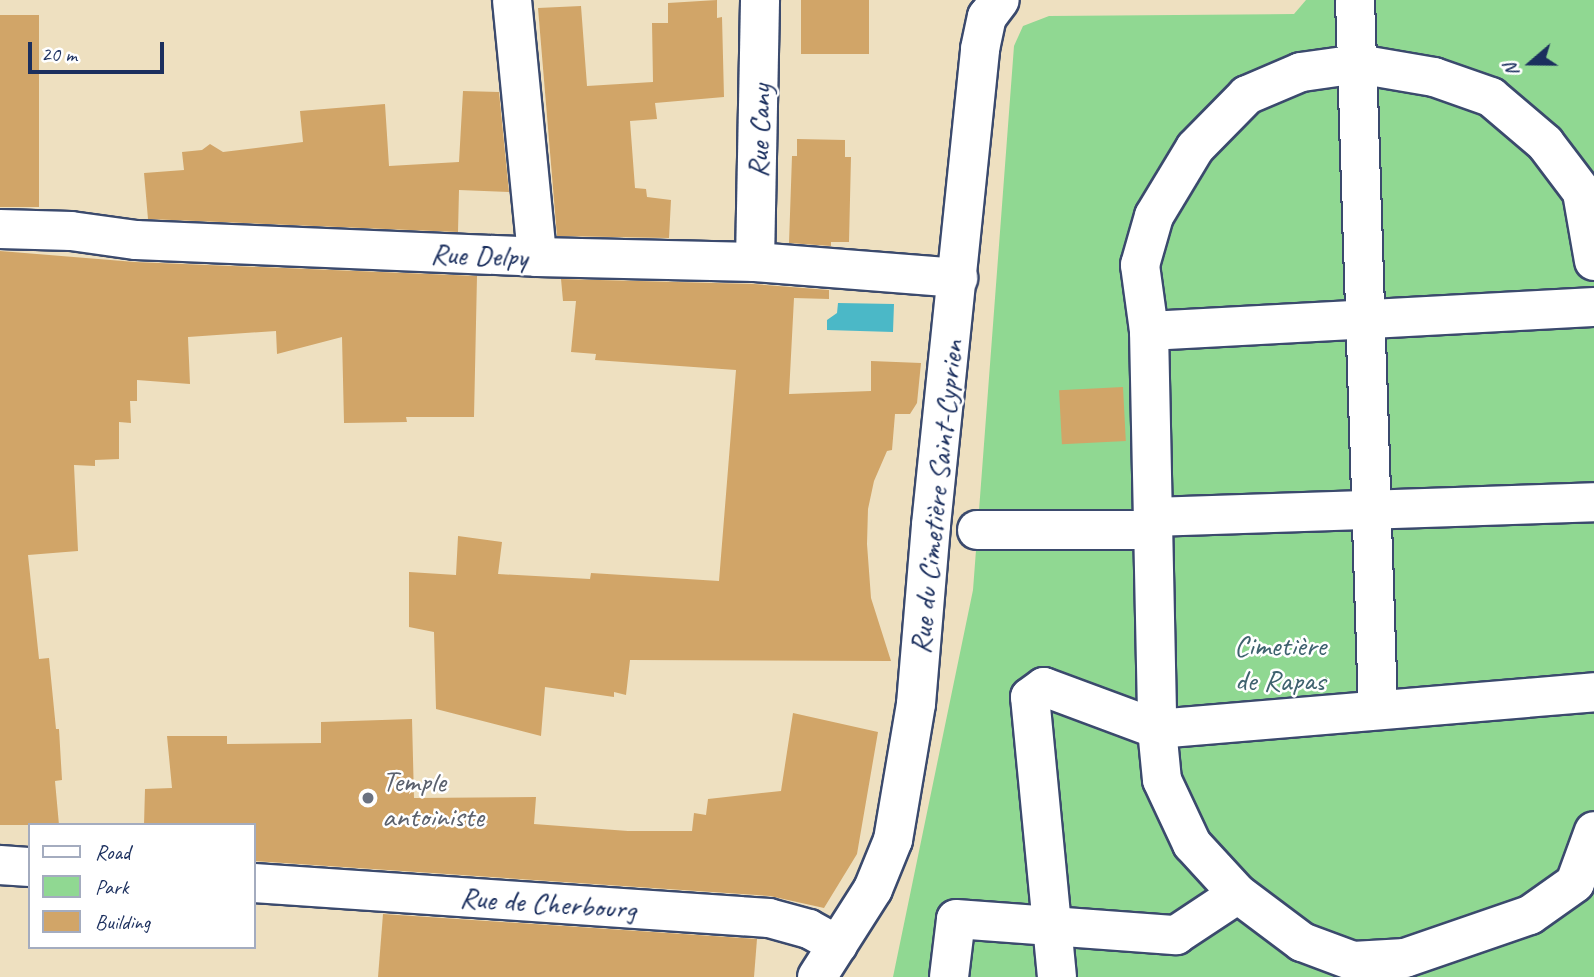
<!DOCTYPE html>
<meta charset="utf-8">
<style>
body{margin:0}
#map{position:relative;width:1594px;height:977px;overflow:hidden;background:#eee0c0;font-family:Caveat,sans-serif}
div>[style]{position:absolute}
.green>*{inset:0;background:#90d892}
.water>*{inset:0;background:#4bb8c7}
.building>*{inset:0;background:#d1a568;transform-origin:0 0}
.roads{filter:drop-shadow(2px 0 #3b4a6d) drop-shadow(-2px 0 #3b4a6d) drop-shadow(0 2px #3b4a6d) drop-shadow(0 -2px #3b4a6d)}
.minor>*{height:38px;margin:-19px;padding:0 19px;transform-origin:19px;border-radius:19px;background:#fff}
.dots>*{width:19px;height:19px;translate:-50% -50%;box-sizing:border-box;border:4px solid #fff;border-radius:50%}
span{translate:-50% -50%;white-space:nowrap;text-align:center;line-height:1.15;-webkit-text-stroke:5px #fff;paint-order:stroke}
.street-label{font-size:30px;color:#1b2f5e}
.park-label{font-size:30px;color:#3e626e}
.worship-label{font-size:30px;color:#5b616d}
.left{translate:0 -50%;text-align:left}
.legend{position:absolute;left:28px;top:823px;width:228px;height:126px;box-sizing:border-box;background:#fff;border:2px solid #a4acbf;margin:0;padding:9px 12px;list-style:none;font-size:21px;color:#1b2f5e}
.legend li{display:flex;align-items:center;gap:14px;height:35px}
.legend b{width:35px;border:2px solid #a4acbf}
.north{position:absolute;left:1496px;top:28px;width:70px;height:70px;-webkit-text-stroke:5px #fff;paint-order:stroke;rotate:250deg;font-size:19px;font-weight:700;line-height:28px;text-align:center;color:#1b2f5e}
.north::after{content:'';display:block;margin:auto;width:24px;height:32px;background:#1b2f5e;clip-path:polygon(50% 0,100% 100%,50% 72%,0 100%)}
.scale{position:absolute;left:28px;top:42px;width:136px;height:32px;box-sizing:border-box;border:4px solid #1b2f5e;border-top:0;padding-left:9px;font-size:21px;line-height:24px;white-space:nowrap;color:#1b2f5e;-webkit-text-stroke:5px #fff;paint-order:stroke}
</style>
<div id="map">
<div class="green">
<i style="clip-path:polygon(1306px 0,1594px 0,1594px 977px,893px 977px,973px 590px,1014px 46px,1023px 26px,1049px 16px,1294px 14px)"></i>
</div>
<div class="water">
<i style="clip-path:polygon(838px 303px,894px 304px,893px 332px,827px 330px,827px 320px,837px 313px)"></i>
</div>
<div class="building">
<i style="clip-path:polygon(717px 0,717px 18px,722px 17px,724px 97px,655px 103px,657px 119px,630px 121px,635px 188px,646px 189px,647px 197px,671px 200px,669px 238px,557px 236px,538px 8px,581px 6px,587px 86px,653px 82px,652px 23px,668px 23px,668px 3px)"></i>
<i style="left:801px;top:0;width:68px;height:54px"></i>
<i style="left:0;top:15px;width:39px;height:192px"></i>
<i style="clip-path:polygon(463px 91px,499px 92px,509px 192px,459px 190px,458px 232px,148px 219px,144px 173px,184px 170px,182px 152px,202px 150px,210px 144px,223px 152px,303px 142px,300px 111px,385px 104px,389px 166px,459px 162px)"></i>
<i style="clip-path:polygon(797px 139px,845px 140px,845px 157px,851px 157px,849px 242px,831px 242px,831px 246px,789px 243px,792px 156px,797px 156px)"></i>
<i style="clip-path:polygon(0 251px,135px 262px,477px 276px,474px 417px,406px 417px,407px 422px,344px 423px,342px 337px,277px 354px,276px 331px,188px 337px,190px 384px,137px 380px,137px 401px,130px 401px,131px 423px,119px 422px,119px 459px,95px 460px,95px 466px,74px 465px,78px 551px,28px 555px,39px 659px,49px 658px,56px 729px,59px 729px,62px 780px,55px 781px,59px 825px,0 825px)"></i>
<i style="clip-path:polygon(561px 279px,754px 284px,829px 290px,829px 299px,794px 298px,789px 394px,871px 391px,871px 361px,921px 363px,917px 403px,910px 414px,895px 414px,892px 450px,887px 451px,874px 481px,868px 509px,867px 544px,871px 598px,891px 661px,630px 660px,626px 695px,614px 692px,614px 697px,545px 687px,541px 736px,436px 709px,434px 632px,409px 627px,409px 572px,456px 575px,458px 536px,502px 542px,498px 574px,590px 579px,591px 573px,719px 581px,736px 370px,595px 360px,596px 354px,571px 352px,576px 301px,563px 301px)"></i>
<i style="left:1123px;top:387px;width:54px;height:64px;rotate:87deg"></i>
<i style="clip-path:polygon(793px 713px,878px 732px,857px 854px,824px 908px,770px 896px,254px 861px,254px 825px,144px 825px,145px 789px,172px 788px,167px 736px,227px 736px,227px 744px,321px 743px,321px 722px,412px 719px,414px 798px,536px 797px,534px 824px,628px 831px,692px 831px,694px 813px,706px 815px,708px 799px,781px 791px)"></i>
<i style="clip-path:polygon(383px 914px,757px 939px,754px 977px,378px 977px)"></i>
</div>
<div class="roads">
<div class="minor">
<i style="left:512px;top:0;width:258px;rotate:84.4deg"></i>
<i style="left:1355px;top:0;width:710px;rotate:88.14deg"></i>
<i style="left:0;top:229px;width:71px;rotate:1.6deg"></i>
<i style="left:71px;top:231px;width:66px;rotate:7.9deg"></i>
<i style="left:136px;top:240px;width:401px;rotate:2.4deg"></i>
<i style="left:537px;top:257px;width:218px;rotate:1.3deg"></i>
<i style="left:755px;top:262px;width:204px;rotate:4.5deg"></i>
<i style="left:1594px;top:261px;width:70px;rotate:-99.9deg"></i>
<i style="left:1582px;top:192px;width:61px;rotate:-127.1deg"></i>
<i style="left:1545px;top:143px;width:71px;rotate:-139.6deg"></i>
<i style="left:1491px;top:97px;width:60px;rotate:-160.7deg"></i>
<i style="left:1434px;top:77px;width:77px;rotate:-170.3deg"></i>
<i style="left:1358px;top:64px;width:58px;rotate:172deg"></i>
<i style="left:1301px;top:72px;width:59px;rotate:156.9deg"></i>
<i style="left:1247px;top:95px;width:74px;rotate:134.5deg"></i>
<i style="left:1195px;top:148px;width:79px;rotate:121.1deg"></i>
<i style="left:1154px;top:216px;width:51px;rotate:105.9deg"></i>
<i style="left:1140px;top:265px;width:67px;rotate:82.2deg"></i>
<i style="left:1149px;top:331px;width:398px;rotate:88.8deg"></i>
<i style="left:1157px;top:729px;width:51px;rotate:84.4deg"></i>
<i style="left:1162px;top:780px;width:71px;rotate:64.9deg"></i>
<i style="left:1192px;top:844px;width:68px;rotate:47.4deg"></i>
<i style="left:1238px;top:894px;width:80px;rotate:36.9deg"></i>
<i style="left:1302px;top:942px;width:54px;rotate:20.4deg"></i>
<i style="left:1353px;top:961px;width:52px;rotate:-3.3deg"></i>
<i style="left:1405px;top:958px;width:132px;rotate:-19deg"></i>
<i style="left:1530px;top:915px;width:55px;rotate:-35.4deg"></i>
<i style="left:1575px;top:883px;width:55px;rotate:-69.9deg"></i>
<i style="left:755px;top:262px;width:262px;rotate:-88.9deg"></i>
<i style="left:1149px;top:331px;width:446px;rotate:-3.1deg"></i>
<i style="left:1152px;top:517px;width:442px;rotate:-1.9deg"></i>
<i style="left:977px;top:530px;width:175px"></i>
<i style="left:0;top:865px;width:30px;rotate:4deg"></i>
<i style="left:254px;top:883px;width:516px;rotate:3.89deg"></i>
<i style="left:769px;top:918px;width:41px;rotate:15.4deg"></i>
<i style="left:809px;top:929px;width:33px;rotate:29deg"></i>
<i style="left:817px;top:977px;width:104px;rotate:-57.5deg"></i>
<i style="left:873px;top:889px;width:53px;rotate:-67.8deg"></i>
<i style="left:893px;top:840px;width:138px;rotate:-80.4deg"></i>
<i style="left:916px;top:704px;width:180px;rotate:-85.2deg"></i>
<i style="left:931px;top:525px;width:479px;rotate:-84.1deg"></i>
<i style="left:980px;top:49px;width:33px;rotate:-78deg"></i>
<i style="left:987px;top:17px;width:21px;rotate:-53deg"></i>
<i style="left:949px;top:977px;width:58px;rotate:-83.1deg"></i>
<i style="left:956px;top:919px;width:221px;rotate:4.2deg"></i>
<i style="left:1176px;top:935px;width:74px;rotate:-33.5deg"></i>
<i style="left:1057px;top:977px;width:281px;rotate:-95.5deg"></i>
<i style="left:1030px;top:697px;width:17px;rotate:-36deg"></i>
<i style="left:1044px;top:687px;width:121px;rotate:20.4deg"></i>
<i style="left:1157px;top:729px;width:439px;rotate:-4.8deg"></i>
</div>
</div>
<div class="dots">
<i style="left:368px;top:798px;background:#6b7280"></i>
</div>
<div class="street-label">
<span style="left:759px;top:131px;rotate:-88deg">Rue Cany</span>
<span style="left:479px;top:255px;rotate:2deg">Rue Delpy</span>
<span style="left:936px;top:497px;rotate:-84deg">Rue du Cimetière Saint-Cyprien</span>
<span style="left:548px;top:903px;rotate:4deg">Rue de Cherbourg</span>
</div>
<div class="park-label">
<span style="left:1280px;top:662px">Cimetière<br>de Rapas</span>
</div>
<div class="worship-label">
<span class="left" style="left:382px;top:798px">Temple<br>antoiniste</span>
</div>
<ul class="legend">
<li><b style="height:9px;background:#fff"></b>Road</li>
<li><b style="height:19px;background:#90d892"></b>Park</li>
<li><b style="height:19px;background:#d1a568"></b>Building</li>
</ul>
<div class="north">N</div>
<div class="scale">20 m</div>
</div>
